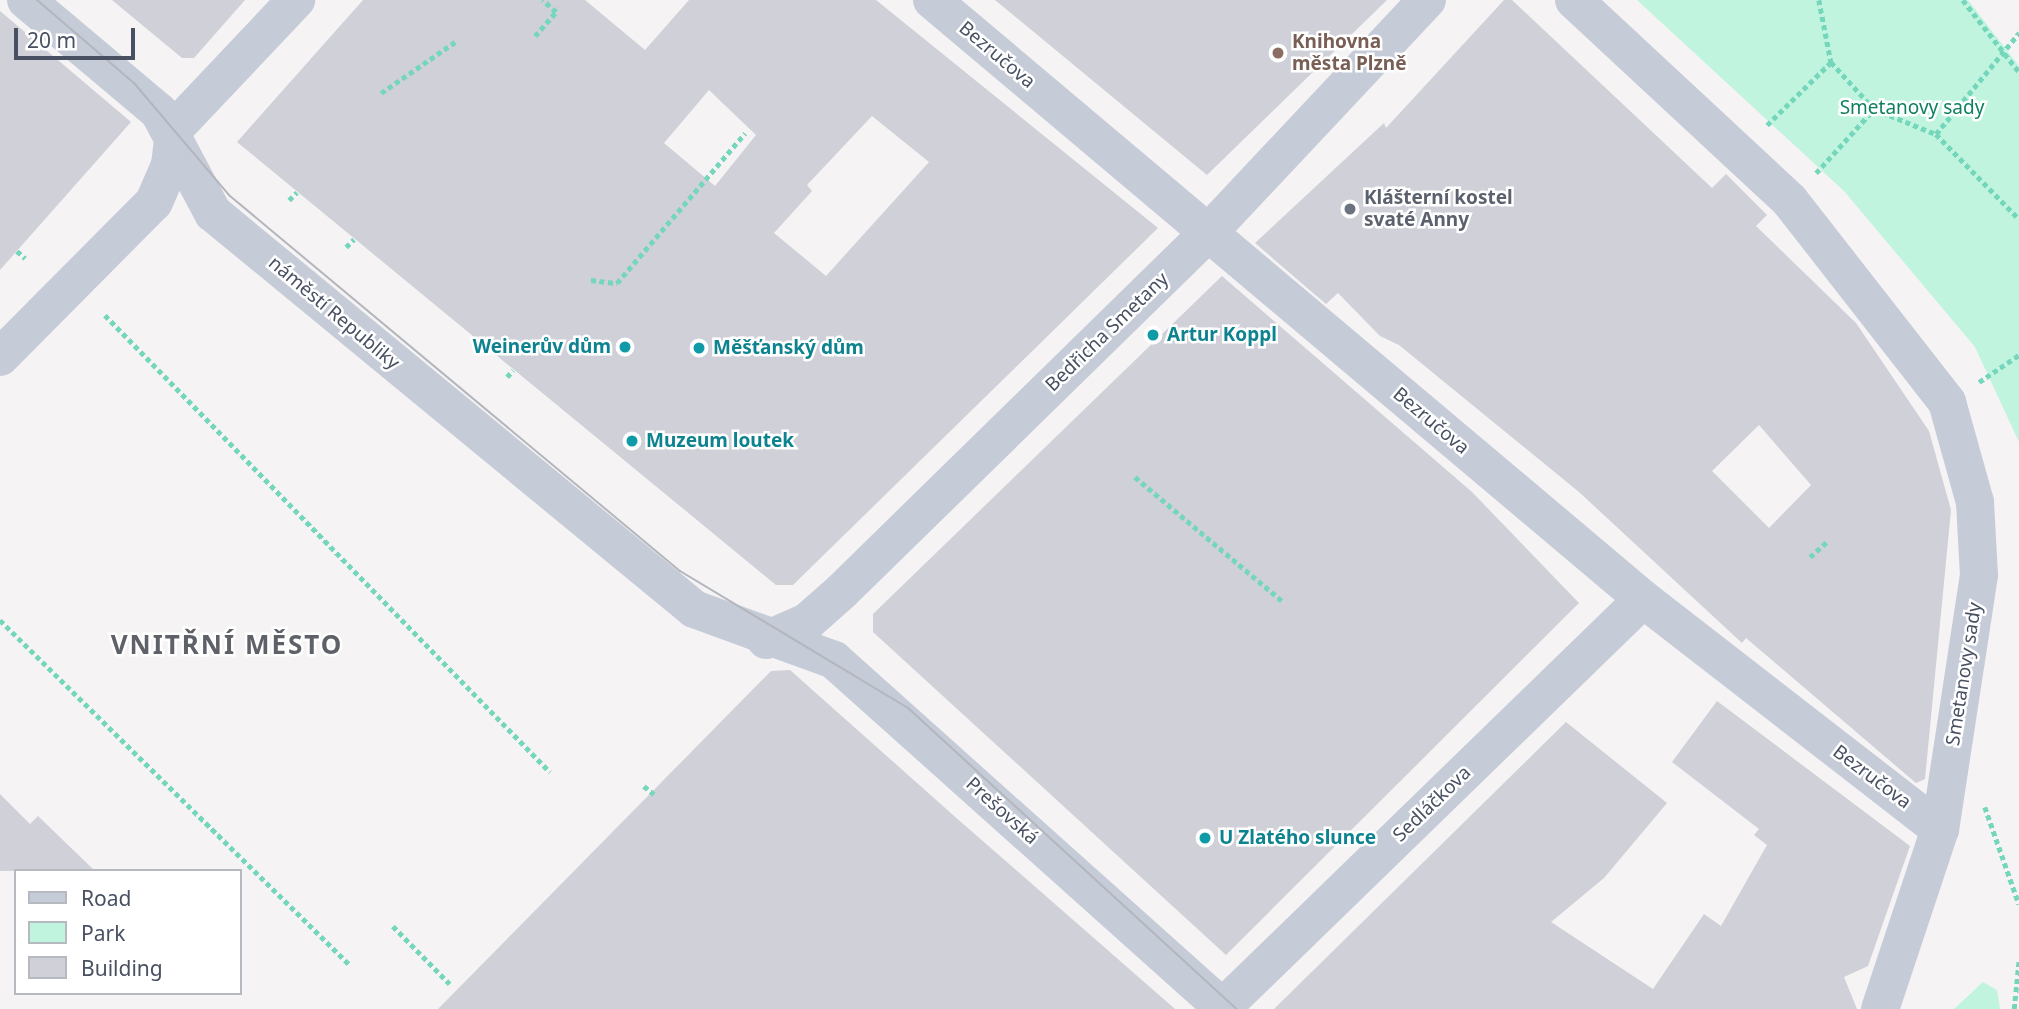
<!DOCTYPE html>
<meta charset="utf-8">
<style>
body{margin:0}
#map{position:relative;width:2019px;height:1009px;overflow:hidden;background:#f5f3f3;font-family:"Noto Sans",sans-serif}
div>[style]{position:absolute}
.green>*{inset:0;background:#c0f4df}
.building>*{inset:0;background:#cfd0d8}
.path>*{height:4.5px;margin-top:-2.25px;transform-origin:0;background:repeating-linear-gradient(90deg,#74d6bb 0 5px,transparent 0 8.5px)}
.minor>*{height:38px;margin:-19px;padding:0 19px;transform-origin:19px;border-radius:19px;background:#c6cbd8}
.tram>*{height:2px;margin:-1px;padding:0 1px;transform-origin:1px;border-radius:1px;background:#b4b6bd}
.dots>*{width:19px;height:19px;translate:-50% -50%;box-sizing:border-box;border:4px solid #fff;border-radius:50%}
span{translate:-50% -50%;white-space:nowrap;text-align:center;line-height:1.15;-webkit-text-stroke:5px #fff;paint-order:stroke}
.education-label{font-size:19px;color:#785e54;font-weight:700}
.left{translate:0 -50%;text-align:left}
.street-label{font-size:19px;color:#485062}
.park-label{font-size:19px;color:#108160}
.worship-label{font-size:19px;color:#5b616d;font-weight:700}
.culture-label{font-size:19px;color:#0d838f;font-weight:700}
.right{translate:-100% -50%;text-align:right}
.district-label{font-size:26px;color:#5e6168;font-weight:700;letter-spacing:2px}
.legend{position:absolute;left:14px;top:869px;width:228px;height:126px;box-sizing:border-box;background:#fff;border:2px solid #b6b9c0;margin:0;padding:9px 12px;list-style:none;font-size:21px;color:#485062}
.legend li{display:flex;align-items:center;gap:14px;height:35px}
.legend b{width:35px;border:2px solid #b6b9c0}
.scale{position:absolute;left:14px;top:28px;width:121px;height:32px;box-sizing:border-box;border:4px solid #485062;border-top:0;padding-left:9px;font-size:21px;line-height:24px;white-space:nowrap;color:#485062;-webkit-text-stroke:5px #fff;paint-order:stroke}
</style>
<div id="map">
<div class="green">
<i style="clip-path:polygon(1637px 0,1968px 0,2019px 66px,2019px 442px,1975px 347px,1844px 191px)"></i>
<i style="clip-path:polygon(1983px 982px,1997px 990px,2000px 1009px,1954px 1009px)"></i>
</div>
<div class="building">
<i style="clip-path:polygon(112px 0,245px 0,194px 58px,182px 58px)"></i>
<i style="clip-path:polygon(evenodd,363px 0,585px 0,645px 50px,689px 0,876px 0,1158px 228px,793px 585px,776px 585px,237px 142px,363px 0,709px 90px,756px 135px,715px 186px,664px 143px,709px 90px,363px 0,872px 116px,929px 162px,826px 276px,774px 233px,812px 191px,807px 185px,872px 116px)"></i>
<i style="clip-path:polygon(995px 0,1387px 0,1207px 175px)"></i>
<i style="clip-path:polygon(evenodd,1504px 0,1512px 0,1712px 188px,1726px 174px,1767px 215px,1756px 226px,1856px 323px,1929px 431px,1951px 510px,1925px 779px,1916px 783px,1746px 638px,1742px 643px,1579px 492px,1399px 345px,1380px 336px,1338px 293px,1326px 304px,1255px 243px,1384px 123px,1386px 128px,1504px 0,1759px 425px,1811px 485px,1769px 528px,1712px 471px,1759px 425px)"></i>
<i style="clip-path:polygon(0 11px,131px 122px,0 270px)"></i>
<i style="clip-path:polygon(1222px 276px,1472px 492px,1579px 603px,1226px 955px,873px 632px,873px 614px)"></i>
<i style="clip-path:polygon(790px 670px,953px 815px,1175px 1009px,438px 1009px,771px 671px)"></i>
<i style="clip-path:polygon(1717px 701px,1910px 846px,1868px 966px,1844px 977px,1857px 1009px,1274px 1009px,1566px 722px,1667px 803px,1604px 878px,1551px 922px,1653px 989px,1704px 914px,1721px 926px,1767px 845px,1754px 835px,1759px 829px,1672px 762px)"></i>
<i style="clip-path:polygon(0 794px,30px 824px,38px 816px,95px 871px,0 871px)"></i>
</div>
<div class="path">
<i style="left:1819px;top:0;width:63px;rotate:79deg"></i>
<i style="left:1831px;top:62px;width:64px;rotate:47.5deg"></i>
<i style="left:1874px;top:109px;width:67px;rotate:22deg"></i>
<i style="left:1936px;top:134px;width:119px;rotate:45.7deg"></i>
<i style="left:1963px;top:0;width:91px;rotate:52.1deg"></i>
<i style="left:535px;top:36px;width:32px;rotate:-49deg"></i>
<i style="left:556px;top:12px;width:18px;rotate:-139deg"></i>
<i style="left:381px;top:93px;width:90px;rotate:-34.6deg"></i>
<i style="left:1767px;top:125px;width:90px;rotate:-44.5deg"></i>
<i style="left:1936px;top:134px;width:131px;rotate:-50.6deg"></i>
<i style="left:1816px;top:173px;width:86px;rotate:-47.8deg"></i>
<i style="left:289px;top:200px;width:11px;rotate:-45deg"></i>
<i style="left:346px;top:247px;width:11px;rotate:-45deg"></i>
<i style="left:17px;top:251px;width:11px;rotate:41deg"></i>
<i style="left:591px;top:280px;width:26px;rotate:7deg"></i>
<i style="left:617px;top:283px;width:197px;rotate:-49.5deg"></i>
<i style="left:105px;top:315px;width:638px;rotate:45.76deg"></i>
<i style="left:507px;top:377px;width:9px;rotate:-49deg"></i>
<i style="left:1979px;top:382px;width:48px;rotate:-34deg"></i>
<i style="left:1135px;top:477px;width:192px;rotate:40.1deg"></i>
<i style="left:1810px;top:557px;width:24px;rotate:-42deg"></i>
<i style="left:0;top:620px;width:493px;rotate:44.6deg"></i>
<i style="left:644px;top:786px;width:13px;rotate:39deg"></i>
<i style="left:1985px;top:807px;width:103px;rotate:70.7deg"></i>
<i style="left:393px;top:926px;width:81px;rotate:45.5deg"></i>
<i style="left:2014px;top:1009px;width:50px;rotate:-84.3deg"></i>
</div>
<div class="minor">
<i style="left:26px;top:0;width:174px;rotate:40.1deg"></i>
<i style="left:159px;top:112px;width:115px;rotate:61.9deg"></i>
<i style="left:213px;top:213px;width:623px;rotate:39.46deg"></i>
<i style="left:694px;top:609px;width:149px;rotate:20deg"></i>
<i style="left:834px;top:660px;width:523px;rotate:41.82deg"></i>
<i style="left:932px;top:0;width:930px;rotate:40.11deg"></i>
<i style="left:1643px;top:599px;width:376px;rotate:37.8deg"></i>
<i style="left:1574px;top:0;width:295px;rotate:42.9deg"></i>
<i style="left:1790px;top:201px;width:255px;rotate:52deg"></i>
<i style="left:1947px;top:402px;width:104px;rotate:74.4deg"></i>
<i style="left:1975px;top:502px;width:73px;rotate:86.9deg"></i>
<i style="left:1979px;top:575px;width:257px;rotate:98.7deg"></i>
<i style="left:1940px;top:829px;width:190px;rotate:108.4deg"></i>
<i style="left:174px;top:129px;width:178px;rotate:-46.6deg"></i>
<i style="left:0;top:357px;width:218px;rotate:-45.2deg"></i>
<i style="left:154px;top:202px;width:40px;rotate:-66.6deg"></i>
<i style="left:170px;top:165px;width:33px;rotate:-83deg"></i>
<i style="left:766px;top:640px;width:45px;rotate:-23.7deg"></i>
<i style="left:807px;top:622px;width:47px;rotate:-41.5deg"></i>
<i style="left:842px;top:591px;width:512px;rotate:-44.37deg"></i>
<i style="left:1208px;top:233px;width:320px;rotate:-46.8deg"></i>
<i style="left:1221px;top:1009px;width:588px;rotate:-44.17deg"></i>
</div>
<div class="tram">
<i style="left:37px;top:0;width:128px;rotate:40.6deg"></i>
<i style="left:134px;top:83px;width:148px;rotate:49.7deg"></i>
<i style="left:230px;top:196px;width:586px;rotate:39.81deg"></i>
<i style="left:680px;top:571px;width:266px;rotate:31deg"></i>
<i style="left:908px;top:708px;width:446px;rotate:42.5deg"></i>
</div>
<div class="dots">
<i style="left:1278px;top:53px;background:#8d6e63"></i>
<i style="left:1350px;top:209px;background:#6b7280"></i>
<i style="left:1153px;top:335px;background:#0f9aa8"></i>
<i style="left:625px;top:347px;background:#0f9aa8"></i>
<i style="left:699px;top:348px;background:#0f9aa8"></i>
<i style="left:632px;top:441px;background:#0f9aa8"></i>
<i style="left:1205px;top:838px;background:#0f9aa8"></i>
</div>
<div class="education-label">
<span class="left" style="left:1292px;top:53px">Knihovna<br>města Plzně</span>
</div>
<div class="street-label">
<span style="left:997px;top:55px;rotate:40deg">Bezručova</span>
<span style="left:334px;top:313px;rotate:40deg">náměstí Republiky</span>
<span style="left:1107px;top:332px;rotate:-44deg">Bedřicha Smetany</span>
<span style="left:1431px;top:421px;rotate:40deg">Bezručova</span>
<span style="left:1964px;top:674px;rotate:-81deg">Smetanovy sady</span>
<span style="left:1872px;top:777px;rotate:37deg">Bezručova</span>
<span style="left:1432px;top:804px;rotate:-44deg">Sedláčkova</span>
<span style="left:1002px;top:811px;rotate:42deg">Prešovská</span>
</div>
<div class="park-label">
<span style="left:1912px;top:108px">Smetanovy sady</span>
</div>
<div class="worship-label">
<span class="left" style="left:1364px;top:209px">Klášterní kostel<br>svaté Anny</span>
</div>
<div class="culture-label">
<span class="left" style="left:1167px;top:335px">Artur Koppl</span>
<span class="right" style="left:611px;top:347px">Weinerův dům</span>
<span class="left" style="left:713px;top:348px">Měšťanský dům</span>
<span class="left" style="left:646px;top:441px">Muzeum loutek</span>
<span class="left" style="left:1219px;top:838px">U Zlatého slunce</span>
</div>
<div class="district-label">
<span style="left:227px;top:645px">VNITŘNÍ MĚSTO</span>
</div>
<ul class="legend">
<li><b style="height:9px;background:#c6cbd8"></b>Road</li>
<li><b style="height:19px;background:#c0f4df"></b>Park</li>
<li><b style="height:19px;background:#cfd0d8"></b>Building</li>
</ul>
<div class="scale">20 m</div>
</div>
